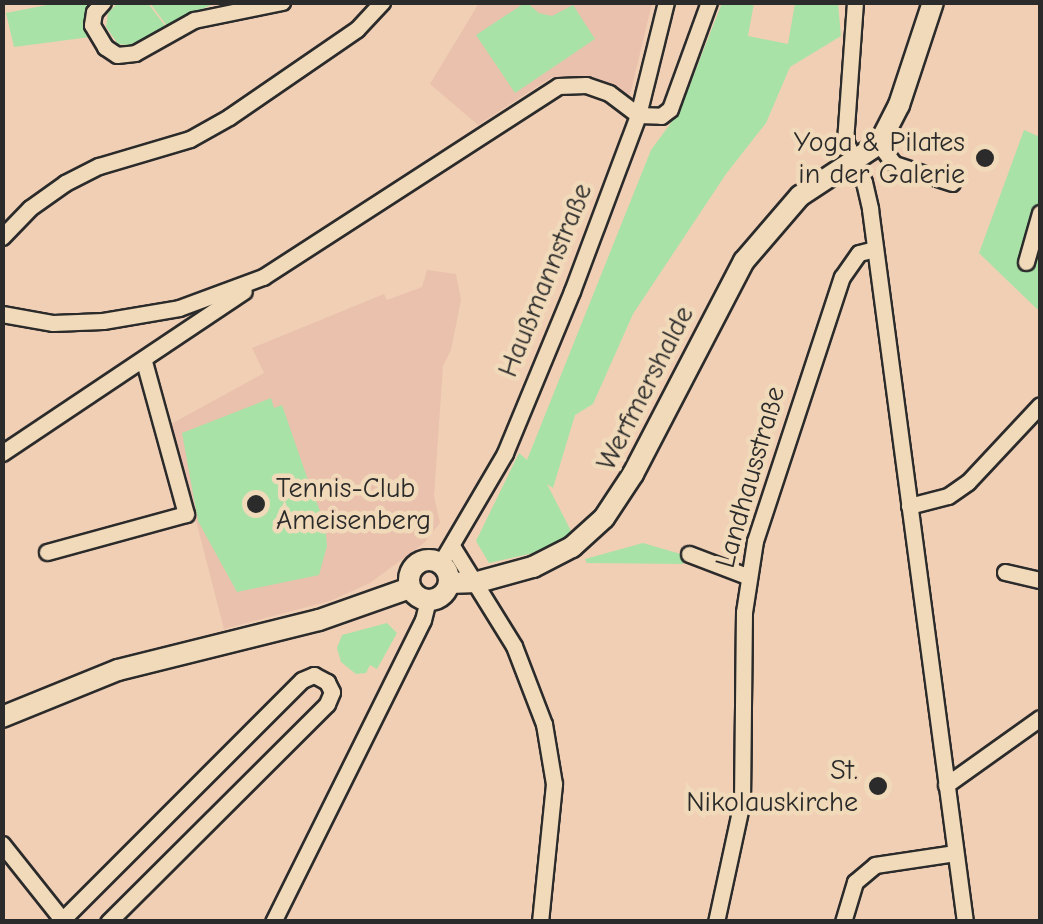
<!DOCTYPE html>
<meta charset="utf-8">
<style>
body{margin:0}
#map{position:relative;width:1043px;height:924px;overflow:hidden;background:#f1cfb5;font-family:"Comic Neue",sans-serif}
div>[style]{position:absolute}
.built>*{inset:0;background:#e9c1ad}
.green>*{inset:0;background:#a9e2a7}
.roads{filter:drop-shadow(2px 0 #2b2b2b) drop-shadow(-2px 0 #2b2b2b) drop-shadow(0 2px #2b2b2b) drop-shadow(0 -2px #2b2b2b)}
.minor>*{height:15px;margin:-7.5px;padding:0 7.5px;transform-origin:7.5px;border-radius:7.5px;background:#f1dab9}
.tertiary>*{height:20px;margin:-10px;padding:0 10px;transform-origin:10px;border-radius:10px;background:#f1dab9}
.tertiary>.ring{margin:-10px;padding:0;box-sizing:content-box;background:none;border:20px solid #f1dab9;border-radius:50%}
.dots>*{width:28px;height:28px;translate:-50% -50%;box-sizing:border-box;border:5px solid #f1dab9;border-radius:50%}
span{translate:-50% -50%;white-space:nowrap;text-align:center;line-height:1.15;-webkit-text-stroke:9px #f1dab9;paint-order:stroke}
.poi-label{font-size:28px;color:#2b2b2b}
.right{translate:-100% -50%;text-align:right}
.left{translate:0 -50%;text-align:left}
.street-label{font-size:28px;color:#2b2b2b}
.frame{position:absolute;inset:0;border:5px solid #2b2b2b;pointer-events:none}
</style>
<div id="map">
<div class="built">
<i style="clip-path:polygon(479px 3px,652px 3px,630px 95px,552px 77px,478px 125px,430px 84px)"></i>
<i style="clip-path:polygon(427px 270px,456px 274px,461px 300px,451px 350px,443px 366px,434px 496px,440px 523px,424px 543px,370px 583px,330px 601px,224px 629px,171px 424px,264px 373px,252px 348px,384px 294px,387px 300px,422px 287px)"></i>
</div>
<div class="green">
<i style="clip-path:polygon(147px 2px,166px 27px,137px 46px,118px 44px,106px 27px,108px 13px,118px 3px)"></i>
<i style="clip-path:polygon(217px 2px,167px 26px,150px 3px)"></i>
<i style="clip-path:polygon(526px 2px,539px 13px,552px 16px,573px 5px,595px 39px,515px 93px,476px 35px)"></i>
<i style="clip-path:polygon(57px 3px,98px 3px,91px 11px,90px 37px,14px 47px,6px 13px)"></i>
<i style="clip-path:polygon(722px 3px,754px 3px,748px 36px,788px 44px,795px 3px,838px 3px,841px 36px,790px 67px,766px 123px,726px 174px,633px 314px,593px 404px,575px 415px,553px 488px,547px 484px,572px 533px,551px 549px,489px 563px,476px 541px,519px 453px,527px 460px,651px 150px,679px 112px)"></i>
<i style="clip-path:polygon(1024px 130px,1040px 137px,1040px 307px,1037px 309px,979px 253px)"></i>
<i style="clip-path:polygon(271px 398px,274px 408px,282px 405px,308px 480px,304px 482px,308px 491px,312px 490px,325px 524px,327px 546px,319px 575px,237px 592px,198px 521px,182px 433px)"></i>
<i style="clip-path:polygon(643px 543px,684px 555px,683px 564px,587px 563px,585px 559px)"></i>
<i style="clip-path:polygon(387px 623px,397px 633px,377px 669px,370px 665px,366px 673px,356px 674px,341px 662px,337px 648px,342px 635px)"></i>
</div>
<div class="roads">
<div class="minor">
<i style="left:103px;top:2px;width:13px;rotate:132deg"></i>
<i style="left:94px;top:12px;width:13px;rotate:99deg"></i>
<i style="left:92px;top:25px;width:26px;rotate:59deg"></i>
<i style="left:105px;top:47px;width:14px;rotate:34deg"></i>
<i style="left:117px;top:55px;width:18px;rotate:-6deg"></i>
<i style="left:135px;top:53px;width:68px;rotate:-29.2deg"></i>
<i style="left:194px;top:20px;width:90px;rotate:-11.6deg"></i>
<i style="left:855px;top:2px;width:138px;rotate:94.1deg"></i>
<i style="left:845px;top:140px;width:46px;rotate:65.7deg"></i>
<i style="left:864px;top:182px;width:28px;rotate:77deg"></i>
<i style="left:870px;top:209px;width:719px;rotate:82.41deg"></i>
<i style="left:879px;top:144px;width:25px;rotate:53deg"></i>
<i style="left:894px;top:164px;width:61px;rotate:18.1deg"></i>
<i style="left:2px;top:237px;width:40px;rotate:-46deg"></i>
<i style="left:30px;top:208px;width:43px;rotate:-35.5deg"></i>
<i style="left:65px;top:183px;width:38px;rotate:-27deg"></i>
<i style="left:99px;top:166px;width:95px;rotate:-16.5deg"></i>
<i style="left:190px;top:139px;width:45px;rotate:-29.4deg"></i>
<i style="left:229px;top:117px;width:155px;rotate:-34.5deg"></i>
<i style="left:357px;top:29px;width:37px;rotate:-47deg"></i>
<i style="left:1026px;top:262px;width:51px;rotate:-74.1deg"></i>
<i style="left:2px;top:314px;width:52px;rotate:10deg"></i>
<i style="left:53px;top:323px;width:50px;rotate:-2.3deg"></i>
<i style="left:103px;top:321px;width:77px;rotate:-9.7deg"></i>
<i style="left:179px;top:308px;width:90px;rotate:-20.3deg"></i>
<i style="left:263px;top:277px;width:351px;rotate:-32.9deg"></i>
<i style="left:558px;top:86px;width:28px;rotate:-2deg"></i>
<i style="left:586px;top:85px;width:24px;rotate:19deg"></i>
<i style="left:609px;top:93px;width:36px;rotate:37deg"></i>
<i style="left:638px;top:115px;width:23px;rotate:2deg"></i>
<i style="left:661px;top:116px;width:11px;rotate:-38deg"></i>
<i style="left:670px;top:109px;width:114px;rotate:-70deg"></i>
<i style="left:2px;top:453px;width:291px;rotate:-33.8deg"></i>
<i style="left:909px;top:506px;width:40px;rotate:-14.4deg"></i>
<i style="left:948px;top:496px;width:24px;rotate:-35deg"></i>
<i style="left:968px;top:482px;width:105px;rotate:-46.9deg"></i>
<i style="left:452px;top:546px;width:118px;rotate:58.2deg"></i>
<i style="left:514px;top:646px;width:84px;rotate:69deg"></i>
<i style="left:544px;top:724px;width:61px;rotate:80.5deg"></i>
<i style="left:554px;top:784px;width:139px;rotate:95.8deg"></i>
<i style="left:47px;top:552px;width:144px;rotate:-15.3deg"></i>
<i style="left:186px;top:514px;width:159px;rotate:-105.4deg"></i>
<i style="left:689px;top:554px;width:62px;rotate:20.8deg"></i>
<i style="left:440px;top:564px;width:129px;rotate:-59.6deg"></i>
<i style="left:505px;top:453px;width:175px;rotate:-67.5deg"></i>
<i style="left:572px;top:291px;width:188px;rotate:-69.4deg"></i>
<i style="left:638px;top:115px;width:116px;rotate:-76.1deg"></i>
<i style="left:1005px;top:572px;width:36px;rotate:13deg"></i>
<i style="left:946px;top:785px;width:115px;rotate:-35.5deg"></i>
<i style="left:2px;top:844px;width:100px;rotate:51.5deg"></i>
<i style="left:60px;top:922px;width:342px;rotate:-45deg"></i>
<i style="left:302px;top:680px;width:13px;rotate:-23deg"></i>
<i style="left:314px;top:675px;width:15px;rotate:28deg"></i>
<i style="left:327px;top:682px;width:11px;rotate:63deg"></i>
<i style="left:332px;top:692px;width:13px;rotate:113deg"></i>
<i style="left:327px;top:704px;width:309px;rotate:135.1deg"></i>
<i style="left:273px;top:922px;width:337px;rotate:-63.6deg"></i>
<i style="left:423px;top:620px;width:21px;rotate:-76deg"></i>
<i style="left:716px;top:922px;width:123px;rotate:-77.8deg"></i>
<i style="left:742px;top:802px;width:190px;rotate:-89.4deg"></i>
<i style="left:744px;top:612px;width:72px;rotate:-81.2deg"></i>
<i style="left:755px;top:541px;width:278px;rotate:-71.8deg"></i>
<i style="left:842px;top:277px;width:29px;rotate:-55deg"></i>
<i style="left:859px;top:253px;width:16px;rotate:-14deg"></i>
<i style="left:843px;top:922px;width:42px;rotate:-73.3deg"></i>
<i style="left:855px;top:882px;width:26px;rotate:-40deg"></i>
<i style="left:875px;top:865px;width:81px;rotate:-8.5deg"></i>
</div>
<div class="tertiary">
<i class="ring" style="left:409px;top:560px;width:20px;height:20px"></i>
<i style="left:449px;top:583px;width:29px;rotate:-2deg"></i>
<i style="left:478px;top:582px;width:57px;rotate:-15.3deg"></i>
<i style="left:533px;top:567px;width:44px;rotate:-27.1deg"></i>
<i style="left:572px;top:547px;width:43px;rotate:-42.2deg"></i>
<i style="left:604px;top:518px;width:53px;rotate:-56.6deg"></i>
<i style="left:633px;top:474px;width:240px;rotate:-62.5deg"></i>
<i style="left:744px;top:261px;width:86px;rotate:-49.3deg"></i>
<i style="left:800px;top:196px;width:95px;rotate:-33.4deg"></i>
<i style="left:879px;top:144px;width:44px;rotate:-62.9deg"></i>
<i style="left:899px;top:105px;width:108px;rotate:-71.7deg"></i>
<i style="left:2px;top:717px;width:125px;rotate:-22.1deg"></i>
<i style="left:118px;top:670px;width:207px;rotate:-14deg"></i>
<i style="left:319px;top:620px;width:96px;rotate:-19.4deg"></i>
</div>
</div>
<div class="dots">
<i style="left:985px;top:158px;background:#2b2b2b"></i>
<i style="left:256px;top:504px;background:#2b2b2b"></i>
<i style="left:878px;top:786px;background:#2b2b2b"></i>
</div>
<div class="poi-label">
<span class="right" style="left:965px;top:158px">Yoga &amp; Pilates<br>in der Galerie</span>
<span class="left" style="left:276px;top:504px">Tennis-Club<br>Ameisenberg</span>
<span class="right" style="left:858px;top:786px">St.<br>Nikolauskirche</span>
</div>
<div class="street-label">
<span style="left:545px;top:280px;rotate:-68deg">Haußmannstraße</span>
<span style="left:645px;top:388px;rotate:-63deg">Werfmershalde</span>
<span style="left:750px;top:477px;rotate:-74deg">Landhausstraße</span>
</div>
<div class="frame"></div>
</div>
